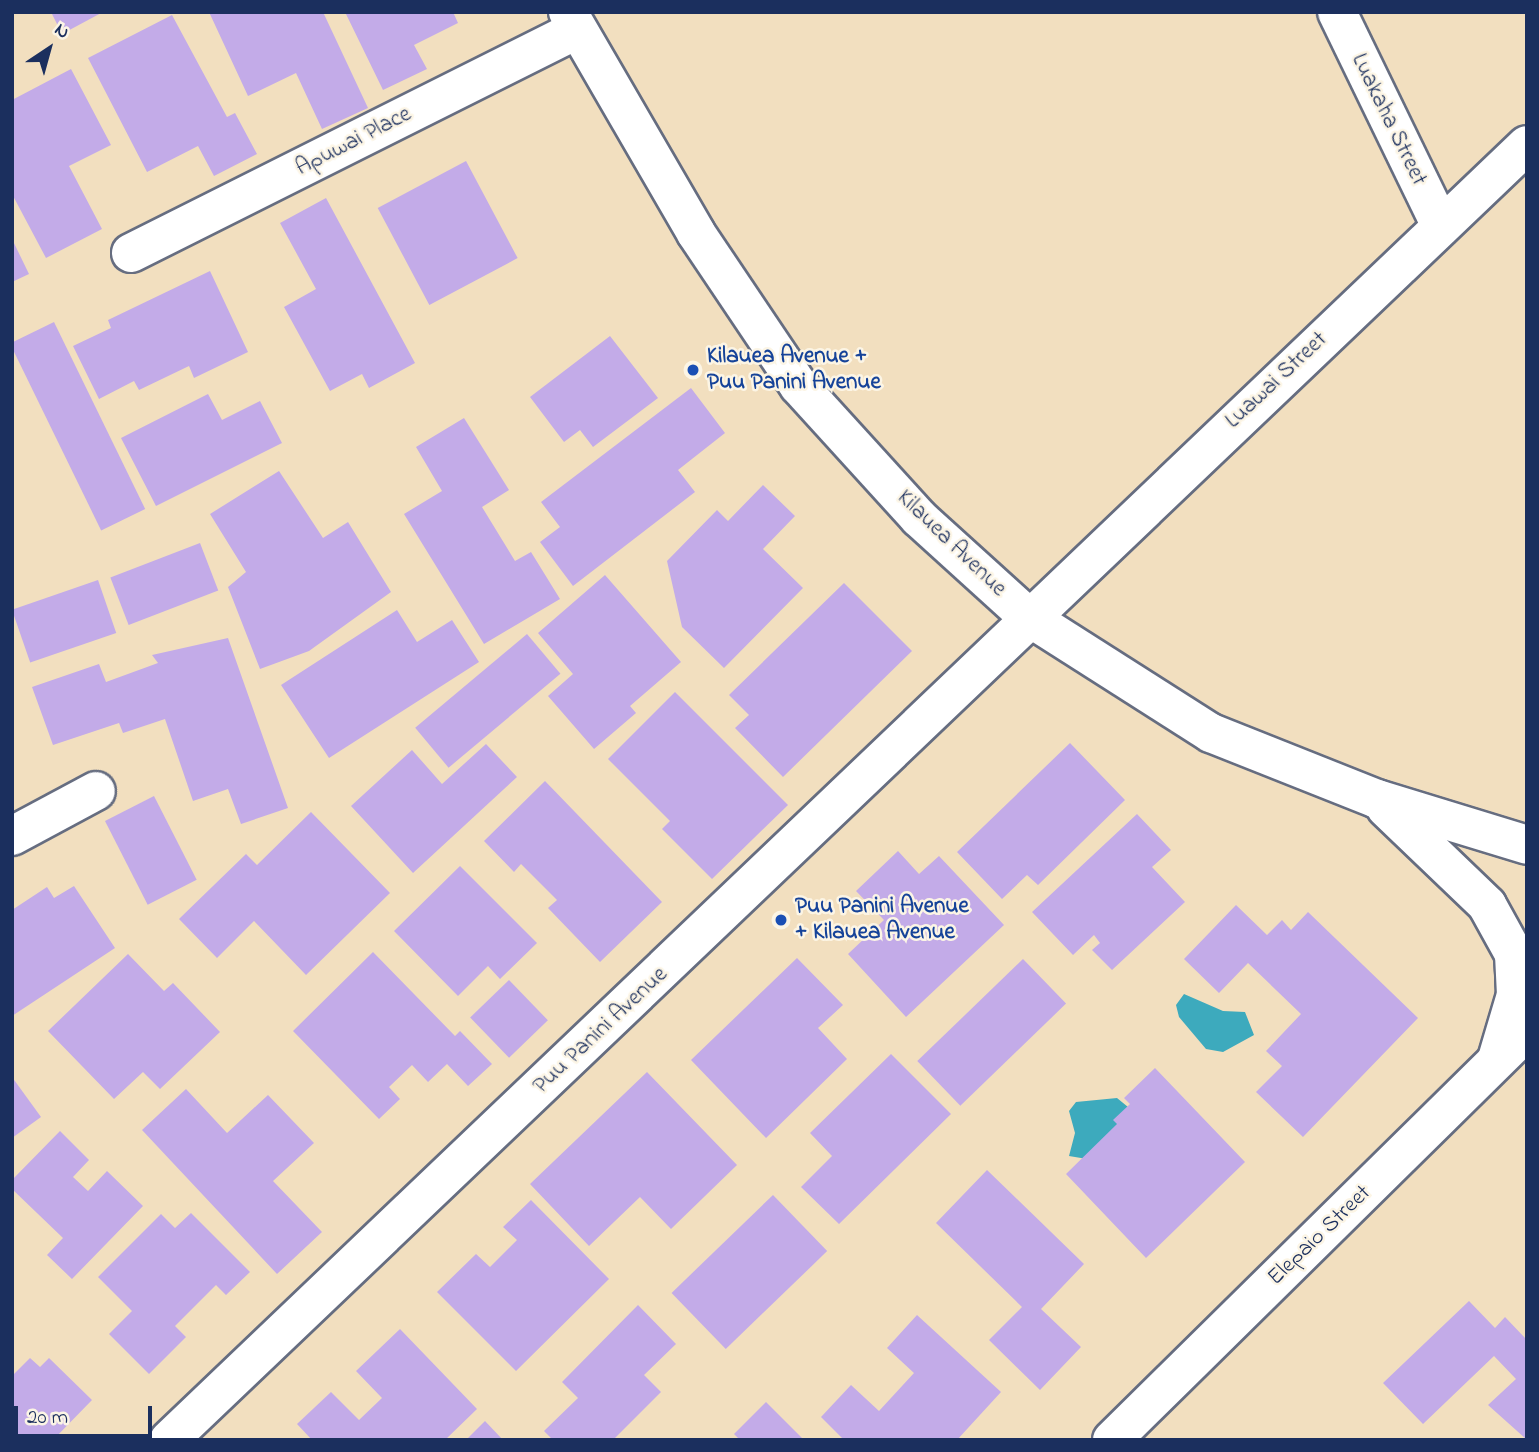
<!DOCTYPE html>
<style>
body{margin:0}
#map{position:relative;width:1539px;height:1452px;overflow:hidden;background:#f2dfbf;font-family:"Indie Flower",sans-serif}
div>[style]{position:absolute}
.water>*{inset:0;background:#3daabd}
.building>*{inset:0;background:#c3abe8;transform-origin:0 0}
.roads{filter:drop-shadow(2px 0 #666d80) drop-shadow(-2px 0 #666d80) drop-shadow(0 2px #666d80) drop-shadow(0 -2px #666d80)}
.minor>*{height:38px;margin:-19px;padding:0 19px;transform-origin:19px;border-radius:19px;background:#fff}
.dots>*{width:19px;height:19px;translate:-50% -50%;box-sizing:border-box;border:4px solid #fcf5e5;border-radius:50%}
span{translate:-50% -50%;white-space:nowrap;text-align:center;line-height:1.15;-webkit-text-stroke:5px #fcf5e5;paint-order:stroke}
.street-label{font-size:23px;color:#1b2f5e}
.transit-label{font-size:23px;color:#164399;font-weight:700}
.left{translate:0 -50%;text-align:left}
.frame{position:absolute;inset:0;border:14px solid #1b2f5e;pointer-events:none}
.north{position:absolute;left:14px;top:14px;width:70px;height:70px;-webkit-text-stroke:5px #fcf5e5;paint-order:stroke;rotate:36deg;font-size:19px;font-weight:700;line-height:28px;text-align:center;color:#1b2f5e}
.north::after{content:'';display:block;margin:auto;width:24px;height:32px;background:#1b2f5e;clip-path:polygon(50% 0,100% 100%,50% 72%,0 100%)}
.scale{position:absolute;left:14px;top:1406px;width:138px;height:32px;box-sizing:border-box;border:4px solid #1b2f5e;border-top:0;padding-left:9px;font-size:21px;line-height:24px;white-space:nowrap;color:#1b2f5e;-webkit-text-stroke:5px #fcf5e5;paint-order:stroke}
</style>
<div id="map">
<div class="water">
<i style="clip-path:polygon(1184px 994px,1223px 1011px,1245px 1012px,1254px 1035px,1223px 1052px,1206px 1049px,1179px 1017px,1176px 1005px)"></i>
<i style="clip-path:polygon(1117px 1098px,1128px 1107px,1125px 1122px,1087px 1159px,1069px 1156px,1075px 1133px,1069px 1111px,1076px 1102px)"></i>
</div>
<div class="building">
<i style="clip-path:polygon(51px 12px,103px 12px,62px 34px)"></i>
<i style="clip-path:polygon(209px 12px,323px 12px,368px 108px,322px 129px,296px 73px,248px 96px)"></i>
<i style="clip-path:polygon(345px 12px,453px 12px,458px 23px,414px 45px,427px 69px,383px 90px)"></i>
<i style="clip-path:polygon(172px 15px,227px 117px,235px 113px,257px 154px,214px 176px,198px 146px,147px 172px,88px 58px)"></i>
<i style="clip-path:polygon(71px 69px,111px 145px,69px 166px,102px 229px,46px 258px,12px 194px,12px 100px)"></i>
<i style="left:466px;top:161px;width:110px;height:100px;rotate:62deg"></i>
<i style="clip-path:polygon(326px 198px,415px 363px,369px 388px,362px 374px,330px 391px,284px 307px,316px 289px,280px 223px)"></i>
<i style="clip-path:polygon(12px 239px,29px 274px,12px 282px)"></i>
<i style="clip-path:polygon(210px 271px,248px 352px,194px 378px,189px 366px,139px 390px,134px 381px,99px 399px,73px 346px,111px 328px,108px 320px)"></i>
<i style="left:54px;top:322px;width:208px;height:49px;rotate:64deg"></i>
<i style="clip-path:polygon(610px 336px,658px 398px,593px 447px,580px 430px,564px 442px,530px 397px)"></i>
<i style="clip-path:polygon(691px 388px,725px 433px,678px 470px,695px 492px,573px 586px,540px 542px,560px 527px,541px 502px)"></i>
<i style="clip-path:polygon(208px 394px,222px 420px,260px 401px,282px 443px,156px 506px,121px 438px)"></i>
<i style="clip-path:polygon(464px 418px,509px 490px,482px 507px,515px 561px,531px 552px,560px 599px,484px 644px,404px 514px,442px 491px,416px 447px)"></i>
<i style="clip-path:polygon(279px 471px,323px 538px,348px 522px,391px 592px,309px 651px,260px 669px,228px 587px,246px 572px,210px 514px)"></i>
<i style="clip-path:polygon(763px 485px,795px 516px,763px 549px,803px 588px,724px 668px,682px 627px,667px 561px,717px 510px,728px 521px)"></i>
<i style="left:200px;top:543px;width:51px;height:96px;rotate:69deg"></i>
<i style="clip-path:polygon(605px 575px,681px 662px,630px 706px,636px 713px,594px 749px,548px 696px,573px 674px,538px 633px)"></i>
<i style="left:98px;top:580px;width:56px;height:91px;rotate:71deg"></i>
<i style="clip-path:polygon(844px 583px,912px 651px,783px 777px,735px 728px,749px 715px,729px 695px)"></i>
<i style="clip-path:polygon(397px 610px,417px 642px,452px 620px,479px 662px,329px 758px,281px 685px)"></i>
<i style="left:527px;top:634px;width:52px;height:146px;rotate:50deg"></i>
<i style="clip-path:polygon(228px 638px,288px 808px,241px 824px,228px 789px,193px 801px,165px 719px,123px 733px,119px 723px,53px 745px,32px 687px,99px 664px,106px 682px,158px 663px,152px 655px)"></i>
<i style="clip-path:polygon(675px 692px,788px 805px,712px 879px,662px 829px,670px 821px,608px 759px)"></i>
<i style="clip-path:polygon(1070px 743px,1125px 800px,1038px 885px,1027px 875px,1002px 899px,957px 852px)"></i>
<i style="clip-path:polygon(486px 744px,517px 777px,413px 873px,351px 806px,412px 750px,442px 784px)"></i>
<i style="clip-path:polygon(545px 781px,662px 902px,600px 962px,548px 908px,557px 900px,521px 864px,514px 872px,484px 841px)"></i>
<i style="left:154px;top:796px;width:94px;height:55px;rotate:63deg"></i>
<i style="clip-path:polygon(311px 812px,390px 893px,306px 975px,254px 921px,217px 958px,179px 919px,246px 854px,257px 865px)"></i>
<i style="clip-path:polygon(1137px 814px,1171px 850px,1152px 867px,1185px 902px,1112px 970px,1092px 950px,1100px 943px,1094px 935px,1073px 955px,1032px 912px)"></i>
<i style="clip-path:polygon(898px 851px,919px 874px,939px 856px,1004px 925px,906px 1017px,848px 954px,884px 920px,856px 891px)"></i>
<i style="clip-path:polygon(460px 866px,537px 943px,500px 979px,488px 966px,458px 996px,394px 931px)"></i>
<i style="clip-path:polygon(74px 886px,115px 948px,12px 1016px,12px 910px,47px 887px,54px 898px)"></i>
<i style="clip-path:polygon(1236px 905px,1267px 935px,1282px 920px,1291px 930px,1308px 912px,1418px 1018px,1303px 1137px,1256px 1092px,1282px 1066px,1266px 1051px,1301px 1014px,1248px 963px,1219px 993px,1184px 959px)"></i>
<i style="clip-path:polygon(373px 952px,455px 1036px,460px 1031px,492px 1064px,468px 1086px,447px 1064px,428px 1082px,412px 1065px,389px 1087px,400px 1099px,379px 1119px,293px 1031px)"></i>
<i style="clip-path:polygon(128px 954px,164px 991px,173px 983px,220px 1032px,160px 1089px,143px 1072px,114px 1099px,48px 1031px)"></i>
<i style="clip-path:polygon(797px 958px,843px 1005px,818px 1028px,847px 1059px,766px 1138px,691px 1060px)"></i>
<i style="left:1023px;top:959px;width:62px;height:147px;rotate:46deg"></i>
<i style="left:509px;top:980px;width:56px;height:54px;rotate:46deg"></i>
<i style="clip-path:polygon(891px 1054px,951px 1114px,839px 1224px,801px 1187px,832px 1156px,810px 1133px)"></i>
<i style="clip-path:polygon(1155px 1068px,1245px 1162px,1146px 1258px,1066px 1174px,1117px 1124px,1113px 1120px,1130px 1104px,1124px 1098px)"></i>
<i style="clip-path:polygon(647px 1072px,737px 1165px,671px 1229px,640px 1197px,589px 1246px,530px 1184px)"></i>
<i style="clip-path:polygon(12px 1077px,41px 1117px,12px 1138px)"></i>
<i style="clip-path:polygon(186px 1089px,227px 1133px,268px 1095px,314px 1143px,273px 1181px,322px 1232px,277px 1274px,142px 1130px)"></i>
<i style="clip-path:polygon(60px 1131px,89px 1160px,73px 1177px,88px 1191px,107px 1171px,143px 1206px,72px 1279px,47px 1255px,63px 1238px,12px 1189px,12px 1180px)"></i>
<i style="clip-path:polygon(987px 1170px,1084px 1264px,1041px 1309px,1081px 1347px,1040px 1390px,989px 1340px,1022px 1307px,936px 1223px)"></i>
<i style="left:773px;top:1195px;width:78px;height:141px;rotate:46deg"></i>
<i style="clip-path:polygon(531px 1200px,609px 1279px,516px 1371px,437px 1292px,476px 1254px,490px 1267px,517px 1240px,503px 1227px)"></i>
<i style="clip-path:polygon(191px 1213px,250px 1272px,226px 1295px,216px 1285px,175px 1326px,186px 1337px,149px 1374px,109px 1334px,132px 1311px,98px 1277px,161px 1214px,175px 1228px)"></i>
<i style="clip-path:polygon(1469px 1301px,1495px 1328px,1505px 1317px,1527px 1340px,1527px 1440px,1488px 1405px,1516px 1379px,1494px 1356px,1423px 1424px,1383px 1383px)"></i>
<i style="clip-path:polygon(638px 1305px,676px 1344px,644px 1375px,661px 1392px,613px 1440px,553px 1440px,544px 1431px,578px 1398px,562px 1382px)"></i>
<i style="clip-path:polygon(917px 1315px,1001px 1392px,957px 1440px,844px 1440px,821px 1417px,851px 1385px,879px 1411px,914px 1373px,887px 1348px)"></i>
<i style="clip-path:polygon(400px 1329px,477px 1409px,445px 1440px,312px 1440px,297px 1424px,331px 1392px,359px 1420px,382px 1398px,356px 1371px)"></i>
<i style="clip-path:polygon(30px 1358px,40px 1367px,49px 1358px,92px 1400px,53px 1440px,12px 1440px,12px 1376px)"></i>
<i style="clip-path:polygon(766px 1402px,804px 1440px,740px 1440px,734px 1434px)"></i>
<i style="clip-path:polygon(485px 1421px,503px 1440px,466px 1440px)"></i>
</div>
<div class="roads">
<div class="minor">
<i style="left:568px;top:12px;width:255px;rotate:59.9deg"></i>
<i style="left:696px;top:233px;width:184px;rotate:56.1deg"></i>
<i style="left:799px;top:386px;width:178px;rotate:47.7deg"></i>
<i style="left:919px;top:518px;width:146px;rotate:42.2deg"></i>
<i style="left:1027px;top:616px;width:218px;rotate:32.5deg"></i>
<i style="left:1211px;top:733px;width:179px;rotate:21.7deg"></i>
<i style="left:1377px;top:799px;width:157px;rotate:17deg"></i>
<i style="left:1337px;top:12px;width:238px;rotate:64.1deg"></i>
<i style="left:131px;top:253px;width:498px;rotate:-26.6deg"></i>
<i style="left:1386px;top:808px;width:140px;rotate:43.8deg"></i>
<i style="left:1487px;top:905px;width:56px;rotate:61.1deg"></i>
<i style="left:1514px;top:954px;width:41px;rotate:87.2deg"></i>
<i style="left:1516px;top:995px;width:67px;rotate:106.5deg"></i>
<i style="left:12px;top:836px;width:95px;rotate:-28.2deg"></i>
<i style="left:169px;top:1440px;width:1876px;rotate:-43.64deg"></i>
<i style="left:1112px;top:1440px;width:583px;rotate:-44.58deg"></i>
</div>
</div>
<div class="dots">
<i style="left:693px;top:370px;background:#1a4fb4"></i>
<i style="left:781px;top:920px;background:#1a4fb4"></i>
</div>
<div class="street-label">
<span style="left:1388px;top:120px;rotate:64deg">Luakaha Street</span>
<span style="left:354px;top:142px;rotate:-27deg">Apuwai Place</span>
<span style="left:1277px;top:381px;rotate:-43deg">Luawai Street</span>
<span style="left:951px;top:544px;rotate:44deg">Kilauea Avenue</span>
<span style="left:601px;top:1031px;rotate:-43deg">Puu Panini Avenue</span>
<span style="left:1320px;top:1236px;rotate:-44deg">Elepaio Street</span>
</div>
<div class="transit-label">
<span class="left" style="left:707px;top:370px">Kilauea Avenue +<br>Puu Panini Avenue</span>
<span class="left" style="left:795px;top:920px">Puu Panini Avenue<br>+ Kilauea Avenue</span>
</div>
<div class="frame"></div>
<div class="north">N</div>
<div class="scale">20 m</div>
</div>
